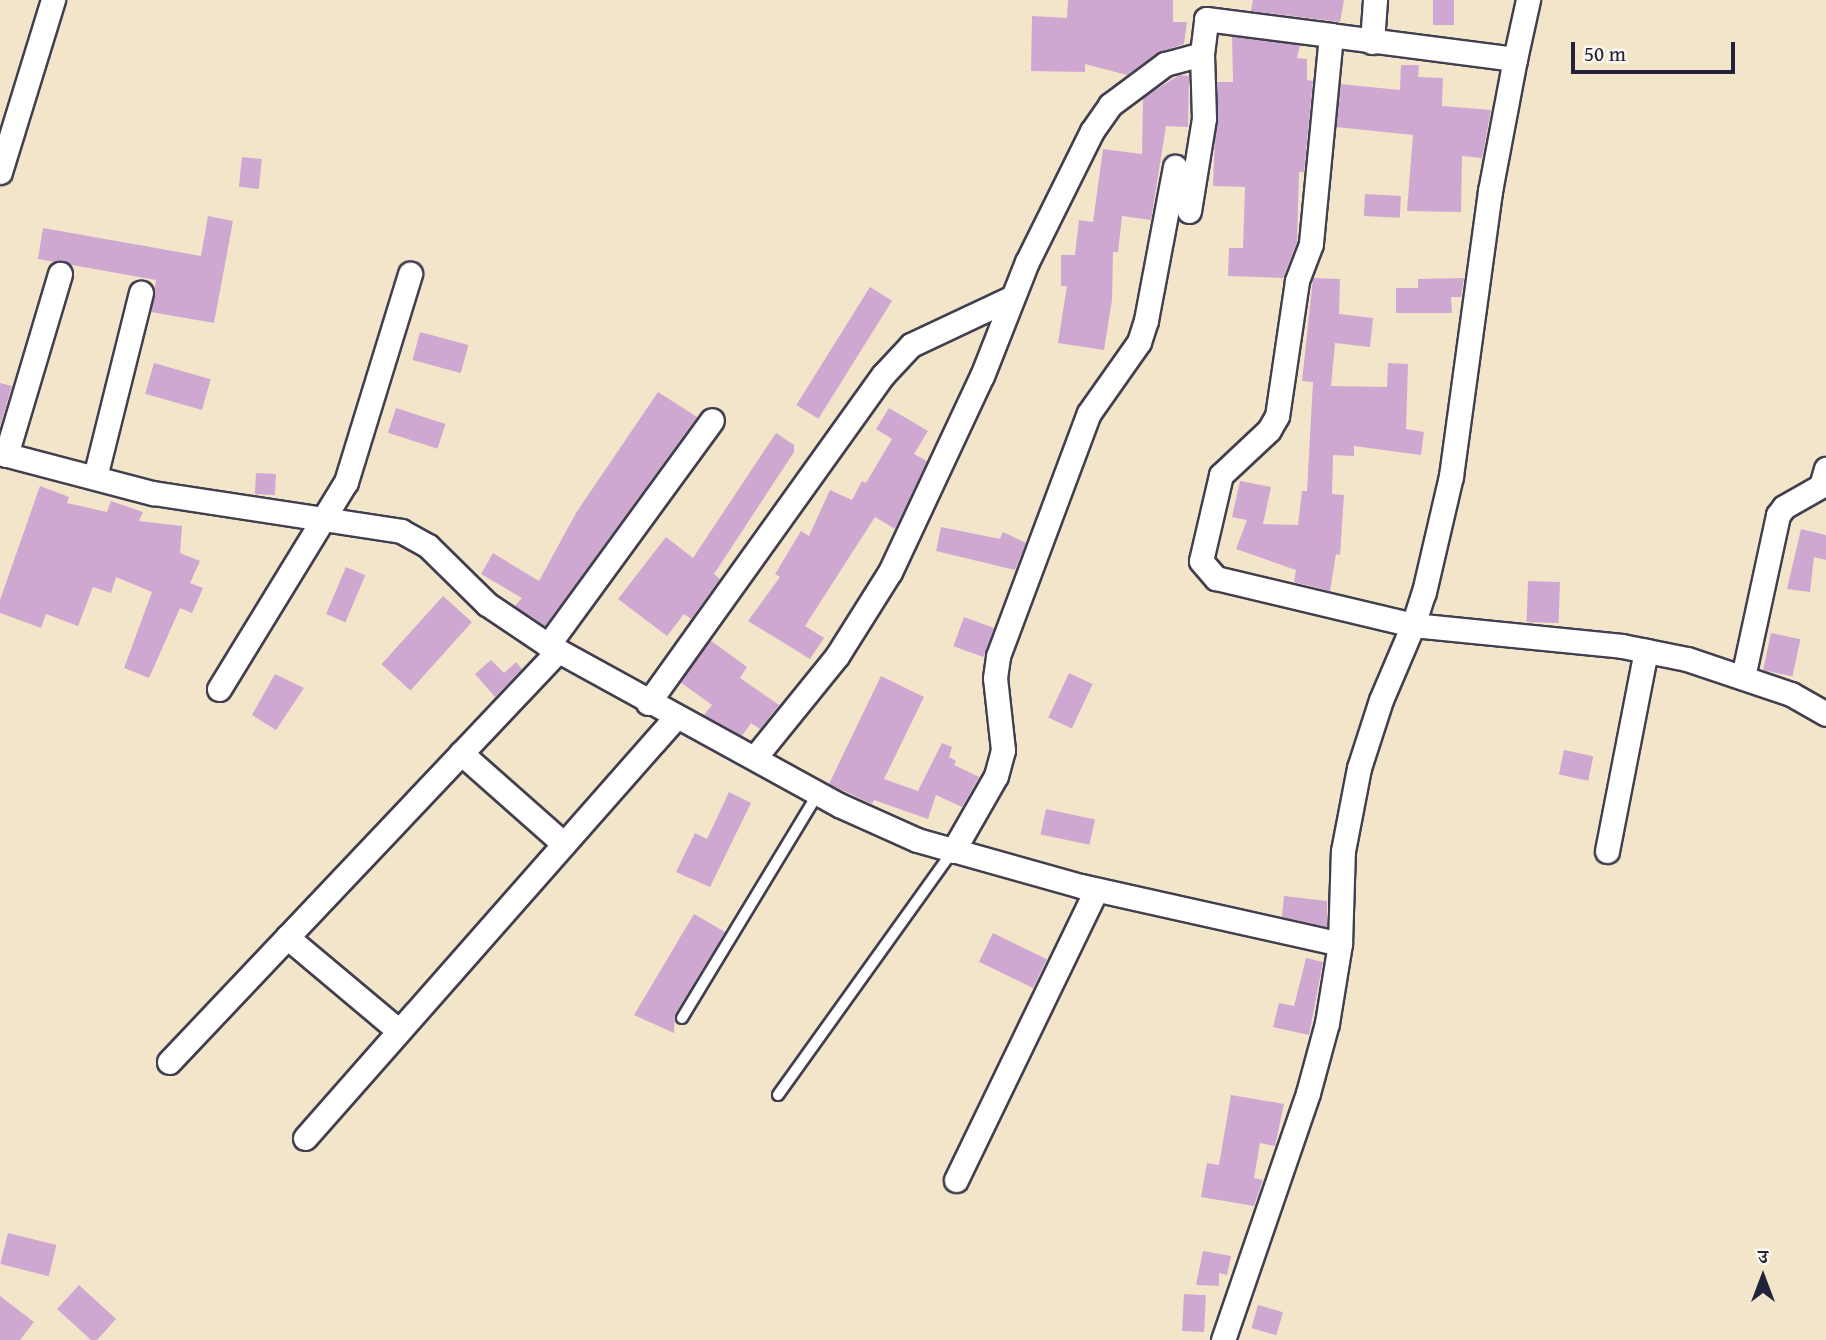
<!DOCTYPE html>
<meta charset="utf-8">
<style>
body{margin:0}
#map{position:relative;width:1826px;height:1340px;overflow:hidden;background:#f2e5ca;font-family:"Gentium Book Plus","Noto Serif Devanagari",serif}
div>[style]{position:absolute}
.building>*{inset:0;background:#cfa8d2;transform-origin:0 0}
.roads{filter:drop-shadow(2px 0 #413f50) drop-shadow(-2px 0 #413f50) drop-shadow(0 2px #413f50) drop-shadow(0 -2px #413f50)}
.lane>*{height:10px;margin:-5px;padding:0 5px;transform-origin:5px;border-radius:5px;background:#fff}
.street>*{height:23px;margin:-11.5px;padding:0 11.5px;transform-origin:11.5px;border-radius:11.5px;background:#fff}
span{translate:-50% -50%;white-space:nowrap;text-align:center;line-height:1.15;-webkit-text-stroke:6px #fbf7ec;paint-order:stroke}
.north{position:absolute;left:1728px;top:1242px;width:70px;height:70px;-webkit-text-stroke:5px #fbf7ec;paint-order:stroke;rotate:0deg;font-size:19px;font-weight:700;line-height:28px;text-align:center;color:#22223b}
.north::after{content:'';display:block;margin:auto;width:24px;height:32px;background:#22223b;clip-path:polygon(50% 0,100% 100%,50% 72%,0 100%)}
.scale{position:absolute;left:1571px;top:42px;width:164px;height:32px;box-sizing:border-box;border:4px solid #22223b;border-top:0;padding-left:9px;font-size:21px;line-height:24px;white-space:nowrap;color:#22223b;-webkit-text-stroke:5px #fbf7ec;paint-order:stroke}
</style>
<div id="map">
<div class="building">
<i style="clip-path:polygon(1068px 0,1173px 0,1173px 22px,1187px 22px,1184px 44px,1157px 53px,1127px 75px,1085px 64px,1085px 72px,1031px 71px,1032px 16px,1067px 18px)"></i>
<i style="clip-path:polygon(1253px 0,1344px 0,1340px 22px,1251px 11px)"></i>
<i style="left:1433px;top:0;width:21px;height:25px"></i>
<i style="clip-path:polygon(1232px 36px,1300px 45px,1297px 58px,1307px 59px,1307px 80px,1313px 81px,1304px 172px,1299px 172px,1297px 242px,1283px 278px,1228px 276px,1229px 248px,1243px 248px,1245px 187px,1213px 186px,1217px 82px,1233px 82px)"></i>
<i style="clip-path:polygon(1401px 65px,1419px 65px,1418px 77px,1443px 78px,1442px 106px,1491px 110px,1482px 158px,1462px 156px,1461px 212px,1407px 211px,1413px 135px,1336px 127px,1340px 84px,1400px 90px)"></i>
<i style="clip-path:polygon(1179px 75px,1189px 76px,1188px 127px,1166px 126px,1151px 220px,1122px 216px,1118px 252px,1113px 252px,1112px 300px,1104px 350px,1058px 343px,1067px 286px,1061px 286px,1061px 255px,1075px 255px,1079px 220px,1093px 222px,1103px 149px,1142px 154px,1143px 98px)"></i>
<i style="left:242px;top:157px;width:20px;height:30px;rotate:6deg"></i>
<i style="left:1365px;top:194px;width:36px;height:22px;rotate:3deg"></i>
<i style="clip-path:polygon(208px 216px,233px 221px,214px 323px,151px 312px,156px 280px,38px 259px,43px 228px,201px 256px)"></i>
<i style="clip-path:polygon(1313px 278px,1340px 279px,1339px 314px,1373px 318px,1370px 347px,1335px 343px,1331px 386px,1387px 387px,1388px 363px,1408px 364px,1406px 429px,1424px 432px,1421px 455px,1354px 446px,1354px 456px,1333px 455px,1332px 494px,1344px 495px,1340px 555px,1336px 554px,1330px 591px,1294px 582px,1296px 570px,1236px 549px,1247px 520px,1232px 517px,1240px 481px,1271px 487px,1263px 524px,1298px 525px,1302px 491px,1307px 491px,1313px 382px,1302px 381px)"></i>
<i style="clip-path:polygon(1464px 278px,1461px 297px,1451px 297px,1452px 313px,1396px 313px,1396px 288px,1418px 288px,1418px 279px)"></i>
<i style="left:870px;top:287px;width:26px;height:139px;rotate:32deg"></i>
<i style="left:420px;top:332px;width:50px;height:29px;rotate:15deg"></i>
<i style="left:154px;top:363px;width:59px;height:32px;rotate:16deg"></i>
<i style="clip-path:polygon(0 383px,12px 386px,0 426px)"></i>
<i style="clip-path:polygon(658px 392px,697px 417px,545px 626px,515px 606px,522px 598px,481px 574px,493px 553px,539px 581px,576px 513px)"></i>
<i style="left:396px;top:408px;width:52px;height:26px;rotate:18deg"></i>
<i style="clip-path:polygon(889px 408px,928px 431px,914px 454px,927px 461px,895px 529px,875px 517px,805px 626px,824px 638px,810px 659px,748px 621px,780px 577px,775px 574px,801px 531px,809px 536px,830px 490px,852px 500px,862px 481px,866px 483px,892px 439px,876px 429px)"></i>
<i style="clip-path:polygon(776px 433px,794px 445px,794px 452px,714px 574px,720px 579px,691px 619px,684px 614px,667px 636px,618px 599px,666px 537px,693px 558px)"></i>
<i style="left:256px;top:473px;width:20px;height:21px;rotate:3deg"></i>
<i style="clip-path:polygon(40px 486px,69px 497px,67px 503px,107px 512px,111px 501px,143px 512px,139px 521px,182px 526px,180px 553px,200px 561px,190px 583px,203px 588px,192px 613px,180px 608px,149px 678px,124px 668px,152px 592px,116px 577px,111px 593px,93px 587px,78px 626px,46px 614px,41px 628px,0 613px,0 600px)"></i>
<i style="clip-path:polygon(941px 527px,1000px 539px,1003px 532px,1026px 543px,1015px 570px,936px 551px)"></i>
<i style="clip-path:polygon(1801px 529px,1826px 535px,1826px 560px,1814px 557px,1810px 592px,1787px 589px)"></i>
<i style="left:346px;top:567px;width:21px;height:51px;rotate:23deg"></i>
<i style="left:1528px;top:581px;width:32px;height:41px;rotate:2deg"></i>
<i style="left:443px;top:596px;width:39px;height:92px;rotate:42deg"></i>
<i style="left:964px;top:617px;width:32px;height:31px;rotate:20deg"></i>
<i style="left:1771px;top:633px;width:30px;height:38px;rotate:12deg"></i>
<i style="clip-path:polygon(710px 640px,747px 667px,740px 678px,779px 705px,760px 729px,751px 723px,742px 736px,704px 715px,712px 705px,680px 682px)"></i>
<i style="clip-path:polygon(491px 660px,504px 673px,516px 662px,522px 669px,495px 697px,475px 674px)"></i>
<i style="left:1069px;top:673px;width:26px;height:49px;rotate:25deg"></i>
<i style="clip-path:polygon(275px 674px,304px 688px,276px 730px,252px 715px)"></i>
<i style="clip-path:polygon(881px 676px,924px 697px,884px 779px,918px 791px,942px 743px,952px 747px,949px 757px,956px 761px,954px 765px,979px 777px,962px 807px,936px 795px,928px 819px,874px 800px,872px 804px,829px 784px)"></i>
<i style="left:1564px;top:750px;width:30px;height:25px;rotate:12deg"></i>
<i style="clip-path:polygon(729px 792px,751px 803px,710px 887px,676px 872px,695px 833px,707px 839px)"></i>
<i style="left:1046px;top:809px;width:50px;height:26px;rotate:12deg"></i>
<i style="clip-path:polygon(1284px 896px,1327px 901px,1327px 927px,1282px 917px)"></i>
<i style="clip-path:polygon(694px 914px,725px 932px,675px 1014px,674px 1033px,634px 1015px)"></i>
<i style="left:993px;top:933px;width:60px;height:32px;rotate:26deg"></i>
<i style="clip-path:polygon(1306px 958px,1323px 962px,1309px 1035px,1273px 1027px,1279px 1003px,1294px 1006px)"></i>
<i style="clip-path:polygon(1231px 1095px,1284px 1104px,1275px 1146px,1260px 1143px,1254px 1178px,1263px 1180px,1254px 1206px,1201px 1197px,1207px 1163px,1219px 1165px)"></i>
<i style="left:8px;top:1233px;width:50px;height:32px;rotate:14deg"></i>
<i style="clip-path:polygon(1203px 1251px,1231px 1256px,1227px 1275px,1219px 1273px,1219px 1286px,1196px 1285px)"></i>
<i style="clip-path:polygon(79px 1285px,116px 1319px,97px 1340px,91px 1340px,57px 1309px)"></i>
<i style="left:1184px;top:1294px;width:22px;height:37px;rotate:3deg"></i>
<i style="clip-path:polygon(0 1296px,34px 1322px,20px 1340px,0 1340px)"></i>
<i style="left:1258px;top:1305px;width:26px;height:24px;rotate:16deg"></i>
</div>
<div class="roads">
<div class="lane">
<i style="left:682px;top:1018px;width:263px;rotate:-58.8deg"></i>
<i style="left:778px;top:1095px;width:300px;rotate:-54.4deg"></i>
</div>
<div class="street">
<i style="left:1372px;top:42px;width:42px;rotate:-85.9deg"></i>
<i style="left:1515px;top:59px;width:60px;rotate:-77.6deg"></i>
<i style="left:0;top:172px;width:180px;rotate:-72.9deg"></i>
<i style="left:1189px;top:211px;width:94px;rotate:-80.8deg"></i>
<i style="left:1204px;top:118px;width:64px;rotate:-91.8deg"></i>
<i style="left:0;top:453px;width:158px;rotate:14.7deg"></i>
<i style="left:153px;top:493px;width:251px;rotate:8.7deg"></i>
<i style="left:401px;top:531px;width:31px;rotate:29deg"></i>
<i style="left:428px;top:546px;width:83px;rotate:44.5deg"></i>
<i style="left:487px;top:604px;width:73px;rotate:33.9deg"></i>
<i style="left:548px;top:645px;width:332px;rotate:28.8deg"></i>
<i style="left:839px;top:805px;width:85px;rotate:24.2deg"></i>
<i style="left:917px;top:840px;width:170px;rotate:15.7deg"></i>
<i style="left:1081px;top:886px;width:265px;rotate:12.6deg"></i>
<i style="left:1340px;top:944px;width:93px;rotate:-88.2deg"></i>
<i style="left:1343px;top:851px;width:85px;rotate:-79.1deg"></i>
<i style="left:1359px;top:768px;width:71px;rotate:-72.1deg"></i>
<i style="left:1381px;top:700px;width:82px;rotate:-66.9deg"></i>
<i style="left:1413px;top:625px;width:35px;rotate:-72deg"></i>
<i style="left:1424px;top:592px;width:119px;rotate:-76.9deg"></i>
<i style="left:1451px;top:476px;width:288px;rotate:-82.2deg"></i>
<i style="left:1490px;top:191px;width:134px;rotate:-79.3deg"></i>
<i style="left:1515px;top:59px;width:186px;rotate:-172.6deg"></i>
<i style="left:1331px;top:35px;width:210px;rotate:95.5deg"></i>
<i style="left:1311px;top:244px;width:40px;rotate:111deg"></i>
<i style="left:1297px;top:281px;width:136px;rotate:98.4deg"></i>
<i style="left:1277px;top:416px;width:16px;rotate:120deg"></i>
<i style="left:1269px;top:430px;width:66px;rotate:136.8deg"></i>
<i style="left:1221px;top:475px;width:88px;rotate:103.1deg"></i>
<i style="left:1201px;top:561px;width:23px;rotate:49deg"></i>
<i style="left:1216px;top:578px;width:203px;rotate:13.4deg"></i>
<i style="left:1413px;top:625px;width:210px;rotate:5.7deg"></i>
<i style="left:1622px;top:646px;width:66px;rotate:11.3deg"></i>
<i style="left:1687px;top:659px;width:110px;rotate:18.6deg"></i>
<i style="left:1791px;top:694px;width:40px;rotate:29.7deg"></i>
<i style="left:6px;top:455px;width:189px;rotate:-73.4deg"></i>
<i style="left:95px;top:477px;width:190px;rotate:-76deg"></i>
<i style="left:548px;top:645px;width:278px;rotate:-53.9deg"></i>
<i style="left:1743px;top:677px;width:166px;rotate:-77.8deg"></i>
<i style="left:1778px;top:515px;width:10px;rotate:-53deg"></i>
<i style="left:1784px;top:507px;width:43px;rotate:-29.6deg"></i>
<i style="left:1821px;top:486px;width:18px;rotate:-74deg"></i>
<i style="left:219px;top:689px;width:243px;rotate:-58.5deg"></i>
<i style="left:346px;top:482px;width:218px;rotate:-72.9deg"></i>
<i style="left:648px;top:703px;width:403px;rotate:-54.4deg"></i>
<i style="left:883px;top:375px;width:41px;rotate:-47deg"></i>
<i style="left:911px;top:345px;width:110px;rotate:-25.2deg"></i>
<i style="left:461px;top:753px;width:137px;rotate:41.5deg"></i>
<i style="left:756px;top:756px;width:129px;rotate:-51deg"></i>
<i style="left:837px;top:656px;width:99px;rotate:-57.8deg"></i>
<i style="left:890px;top:572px;width:217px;rotate:-64.9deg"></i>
<i style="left:982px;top:376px;width:123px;rotate:-68.5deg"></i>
<i style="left:1027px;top:262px;width:146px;rotate:-63.6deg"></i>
<i style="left:1092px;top:131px;width:32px;rotate:-55deg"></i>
<i style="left:1110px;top:105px;width:69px;rotate:-36.7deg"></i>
<i style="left:1165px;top:64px;width:38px;rotate:-15deg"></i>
<i style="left:1202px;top:54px;width:35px;rotate:-83deg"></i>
<i style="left:1206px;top:19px;width:126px;rotate:7.3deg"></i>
<i style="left:953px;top:851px;width:86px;rotate:-60.2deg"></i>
<i style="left:996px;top:776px;width:27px;rotate:-75deg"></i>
<i style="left:1003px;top:750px;width:72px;rotate:-96.3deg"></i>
<i style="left:995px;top:678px;width:22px;rotate:-82deg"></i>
<i style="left:998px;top:656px;width:259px;rotate:-69.5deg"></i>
<i style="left:1089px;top:413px;width:87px;rotate:-54.8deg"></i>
<i style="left:1139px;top:342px;width:23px;rotate:-72deg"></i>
<i style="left:1146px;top:320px;width:156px;rotate:-79.3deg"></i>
<i style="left:1607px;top:851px;width:204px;rotate:-79deg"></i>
<i style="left:287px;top:937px;width:146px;rotate:40deg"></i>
<i style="left:169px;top:1062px;width:566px;rotate:-46.58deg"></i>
<i style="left:305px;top:1138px;width:560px;rotate:-48.62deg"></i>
<i style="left:956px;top:1180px;width:322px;rotate:-64.2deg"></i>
<i style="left:1223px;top:1340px;width:261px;rotate:-71deg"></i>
<i style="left:1308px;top:1093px;width:73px;rotate:-74.8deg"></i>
<i style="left:1327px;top:1023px;width:80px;rotate:-80.7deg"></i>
</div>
</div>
<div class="north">उ</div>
<div class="scale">50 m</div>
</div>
